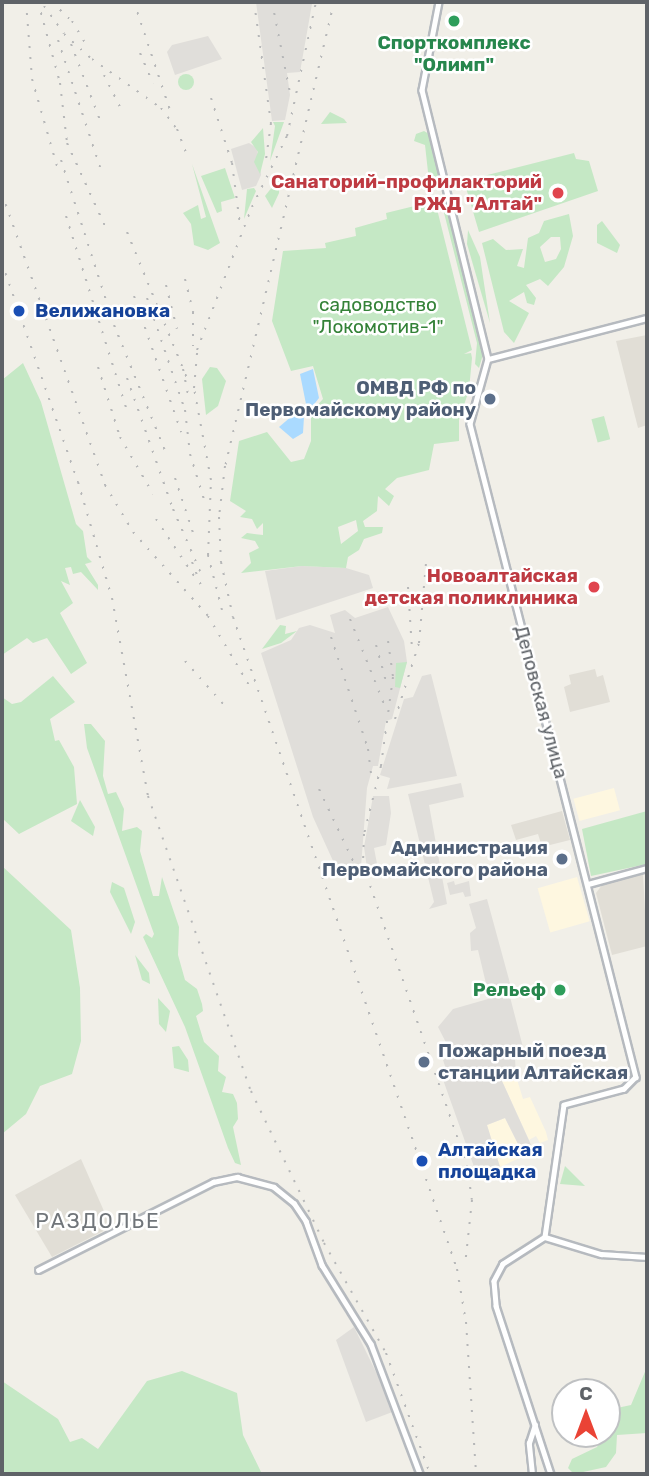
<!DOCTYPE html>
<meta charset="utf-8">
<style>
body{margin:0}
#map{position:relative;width:649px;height:1476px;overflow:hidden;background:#f1efe8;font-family:Rubik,sans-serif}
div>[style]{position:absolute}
.commercial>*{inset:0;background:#fef7e0;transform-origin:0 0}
.industrial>*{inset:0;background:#e0deda}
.education>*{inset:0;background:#e1ded6}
.green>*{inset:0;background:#c5e8c5;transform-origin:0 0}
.round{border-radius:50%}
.water>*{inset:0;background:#aadaff}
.roads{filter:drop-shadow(2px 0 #b6babf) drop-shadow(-2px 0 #b6babf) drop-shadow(0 2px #b6babf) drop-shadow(0 -2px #b6babf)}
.secondary>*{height:4.5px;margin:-2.25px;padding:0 2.25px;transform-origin:2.25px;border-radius:2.25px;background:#fff}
.rail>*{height:2px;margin-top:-1px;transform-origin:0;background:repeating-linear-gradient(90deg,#b6b7b8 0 2px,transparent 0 11px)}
.dots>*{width:19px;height:19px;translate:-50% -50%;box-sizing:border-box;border:4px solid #fff;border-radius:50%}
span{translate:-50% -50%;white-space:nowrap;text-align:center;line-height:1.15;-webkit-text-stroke:5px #fff;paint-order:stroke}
.leisure-label{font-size:19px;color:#27864d;font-weight:700}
.right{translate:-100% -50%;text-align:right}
.health-label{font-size:19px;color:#be3a42;font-weight:700}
.park-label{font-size:19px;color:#348238}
.transit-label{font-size:19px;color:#164399;font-weight:700}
.left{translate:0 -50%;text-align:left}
.service-label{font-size:19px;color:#4e5e75;font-weight:700}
.street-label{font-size:19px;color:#5f6368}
.neighbourhood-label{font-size:21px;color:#70757a;letter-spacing:2px}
.frame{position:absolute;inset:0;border:4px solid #5f6368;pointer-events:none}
.north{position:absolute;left:551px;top:1378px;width:70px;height:70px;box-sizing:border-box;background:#fff;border:2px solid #bfc1c3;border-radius:50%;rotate:0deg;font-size:19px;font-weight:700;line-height:28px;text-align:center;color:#5f6368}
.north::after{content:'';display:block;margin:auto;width:24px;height:32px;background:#ea4335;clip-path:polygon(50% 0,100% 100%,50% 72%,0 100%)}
</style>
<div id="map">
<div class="commercial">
<i style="left:614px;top:788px;width:23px;height:42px;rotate:75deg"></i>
<i style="left:577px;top:877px;width:46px;height:41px;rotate:74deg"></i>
<i style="clip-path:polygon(516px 1076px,523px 1099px,530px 1097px,546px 1132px,548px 1140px,540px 1143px,536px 1136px,529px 1140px,502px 1081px)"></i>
<i style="clip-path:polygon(505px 1118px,524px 1156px,500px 1167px,487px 1125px)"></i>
</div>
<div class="industrial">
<i style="clip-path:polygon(256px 2px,312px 4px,300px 72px,287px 73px,290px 95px,285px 120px,272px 121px)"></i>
<i style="clip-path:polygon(208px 36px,222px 59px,175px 75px,167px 52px,172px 45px)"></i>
<i style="clip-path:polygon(249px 143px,257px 148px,261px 175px,256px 186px,242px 190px,231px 149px)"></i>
<i style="clip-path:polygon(302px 566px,346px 568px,369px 575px,373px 588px,276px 620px,265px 571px)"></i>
<i style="clip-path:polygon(388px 607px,404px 641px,407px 662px,392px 719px,386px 721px,378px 766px,373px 766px,367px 788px,361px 867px,339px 874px,313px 817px,261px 653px,291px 640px,299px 628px,310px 625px,335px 633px,330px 615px,345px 610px,355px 618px)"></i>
<i style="clip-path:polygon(431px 674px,457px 776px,387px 789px,390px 778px,380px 775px,404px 699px,413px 697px,422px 676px)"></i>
<i style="clip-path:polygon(461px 783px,464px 797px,429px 805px,447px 904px,429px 909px,434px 902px,408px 794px)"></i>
<i style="clip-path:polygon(373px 796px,389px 796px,391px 813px,386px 845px,374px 848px,378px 869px,368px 875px,364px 847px)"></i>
<i style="clip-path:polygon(454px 881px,455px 885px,469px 881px,471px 896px,465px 897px,463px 892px,450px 895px,447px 883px)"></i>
<i style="clip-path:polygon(487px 899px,511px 987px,488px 992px,478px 950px,471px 951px,470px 933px,476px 928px,469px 904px)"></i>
<i style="clip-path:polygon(509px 993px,525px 1055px,515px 1058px,516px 1076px,502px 1081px,532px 1147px,522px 1152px,505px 1118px,487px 1125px,500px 1167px,478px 1178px,441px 1074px,447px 1072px,443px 1060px,453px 1056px,438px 1027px,453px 1009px)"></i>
<i style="clip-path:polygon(354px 1327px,395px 1411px,366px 1422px,336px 1340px)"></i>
</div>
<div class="education">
<i style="clip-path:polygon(647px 335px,647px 425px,638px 428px,616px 341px)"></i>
<i style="clip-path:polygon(595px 669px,597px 677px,603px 675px,610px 702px,570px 712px,564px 687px,571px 684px,569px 675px)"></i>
<i style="clip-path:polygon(562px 811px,570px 840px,542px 847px,538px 834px,516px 840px,511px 825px)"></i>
<i style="clip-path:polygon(643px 874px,647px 946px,612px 955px,596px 893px,602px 885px)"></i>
<i style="clip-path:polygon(81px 1159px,111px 1227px,52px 1257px,15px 1195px)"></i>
</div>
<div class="green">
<i class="round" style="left:178px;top:74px;width:16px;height:16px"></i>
<i style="clip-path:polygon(330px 112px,344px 119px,347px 123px,321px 124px)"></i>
<i style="clip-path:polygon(273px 122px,284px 122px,270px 161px,275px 126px)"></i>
<i style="clip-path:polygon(263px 128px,265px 154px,260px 174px,254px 162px,258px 152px,251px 142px)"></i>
<i style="clip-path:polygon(424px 131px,429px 134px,441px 173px,440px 188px,428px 172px,425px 145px,414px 141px,416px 134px)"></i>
<i style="clip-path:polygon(574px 153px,576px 159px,589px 161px,598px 191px,479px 232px,464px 181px)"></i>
<i style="clip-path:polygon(192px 164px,220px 243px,208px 250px,194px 245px,191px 224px,183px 213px,198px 205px,201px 219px,206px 217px)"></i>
<i style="clip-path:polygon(225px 168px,235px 198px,221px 202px,222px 211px,217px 213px,201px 176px)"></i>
<i style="clip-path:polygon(280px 177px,279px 193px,272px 208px,265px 196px)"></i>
<i style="clip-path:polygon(254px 188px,256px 191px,244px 219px,247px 189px)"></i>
<i style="clip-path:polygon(444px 194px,484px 351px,479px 368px,475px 364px,477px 343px,441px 201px)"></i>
<i style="clip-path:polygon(evenodd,435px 201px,472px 350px,464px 354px,471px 353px,472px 358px,469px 390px,459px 420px,459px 441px,434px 444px,429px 470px,397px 478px,385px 489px,394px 496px,389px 506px,378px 496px,377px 511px,363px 521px,365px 527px,383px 527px,382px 533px,364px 539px,359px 550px,348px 557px,346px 568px,302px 566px,241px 573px,251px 563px,249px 553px,259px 548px,255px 541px,241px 538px,247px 533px,263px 535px,263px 523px,257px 529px,252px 519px,240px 517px,246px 511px,230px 501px,239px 441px,267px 432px,291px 462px,304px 459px,311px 441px,311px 412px,323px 399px,313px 366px,291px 371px,272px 321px,283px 251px,326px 248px,325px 243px,356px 236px,355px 228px,387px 219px,386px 213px,435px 201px,356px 520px,358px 531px,341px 544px,338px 527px,356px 520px)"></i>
<i style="clip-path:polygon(evenodd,569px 214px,573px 236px,564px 267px,548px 286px,540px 279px,526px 285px,536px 298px,534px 305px,527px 303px,524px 292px,509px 301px,529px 313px,514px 343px,504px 332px,482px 243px,493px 239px,506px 250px,523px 249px,517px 266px,524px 268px,528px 238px,539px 233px,544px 221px,569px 214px,551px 237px,560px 237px,561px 249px,556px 259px,545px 262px,540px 247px,551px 237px)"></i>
<i style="clip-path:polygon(602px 221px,620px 245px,617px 253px,597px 243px,597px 225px)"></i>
<i style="clip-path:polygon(468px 230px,480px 257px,490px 323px,467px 244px)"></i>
<i style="clip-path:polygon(23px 363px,41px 402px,76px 524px,83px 531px,87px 557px,92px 562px,85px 564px,98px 585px,98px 590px,81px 572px,73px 574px,71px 567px,65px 568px,70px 585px,61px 581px,73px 603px,60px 613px,87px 663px,71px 674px,47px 638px,33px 643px,27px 638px,2px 655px,2px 380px)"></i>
<i style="clip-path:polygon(210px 367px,217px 368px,226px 381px,218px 406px,206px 415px,202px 379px)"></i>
<i style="left:604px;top:416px;width:24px;height:13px;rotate:75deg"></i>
<i style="clip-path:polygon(280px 625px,286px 626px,285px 634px,297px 631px,281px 643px,262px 649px)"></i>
<i style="clip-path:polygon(407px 662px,400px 688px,395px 687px,396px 663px)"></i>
<i style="clip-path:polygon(53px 676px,75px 702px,50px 719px,55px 741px,59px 740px,74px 767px,77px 804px,19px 834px,2px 818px,2px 697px,12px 704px,21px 702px)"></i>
<i style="clip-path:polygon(84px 724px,91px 724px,105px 741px,103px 776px,108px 794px,116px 792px,124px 809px,122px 831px,137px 827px,142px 831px,140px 851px,153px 896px,159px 896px,162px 877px,179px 927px,178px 955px,185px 980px,197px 989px,202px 1004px,203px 1011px,196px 1016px,204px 1042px,219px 1056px,218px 1071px,226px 1077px,222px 1092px,233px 1094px,237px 1103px,238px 1119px,233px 1127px,241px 1165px,235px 1163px,228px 1148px,185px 1027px,143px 937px,146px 934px,152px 938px,154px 934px,87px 748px)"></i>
<i style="clip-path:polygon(80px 800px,95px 827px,93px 836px,71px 821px)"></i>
<i style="clip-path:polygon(647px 811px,647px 864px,591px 876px,582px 829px)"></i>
<i style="clip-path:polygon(2px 866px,71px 930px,80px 988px,81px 1041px,72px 1074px,40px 1086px,26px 1114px,2px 1134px)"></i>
<i style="clip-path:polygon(112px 882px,124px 888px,135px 922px,131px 934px,110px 892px)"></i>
<i style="clip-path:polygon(135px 955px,149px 973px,150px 984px,142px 980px)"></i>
<i style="clip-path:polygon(158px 998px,170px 1011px,166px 1032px,159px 1024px)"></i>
<i style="clip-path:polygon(179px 1046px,188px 1060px,189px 1072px,174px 1068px,172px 1047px)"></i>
<i style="clip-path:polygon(565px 1166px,585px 1186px,560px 1184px)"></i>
<i style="clip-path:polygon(647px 1367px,647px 1433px,617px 1435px,616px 1453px,606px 1467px,574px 1474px,568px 1468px,572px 1459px,597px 1447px,617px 1408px,631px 1405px)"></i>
<i style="clip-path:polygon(182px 1371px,237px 1393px,243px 1435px,262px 1474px,2px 1474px,2px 1381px,58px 1419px,70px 1442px,82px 1438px,98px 1449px,147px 1381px)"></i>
</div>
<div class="water">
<i style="clip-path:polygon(313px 369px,319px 398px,304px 417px,303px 433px,293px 439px,279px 427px,306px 404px,300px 374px)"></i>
</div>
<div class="roads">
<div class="secondary">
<i style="left:439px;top:2px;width:90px;rotate:100.9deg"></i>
<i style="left:422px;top:90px;width:277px;rotate:76.2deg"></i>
<i style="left:488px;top:359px;width:67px;rotate:105.5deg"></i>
<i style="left:470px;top:424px;width:674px;rotate:75.74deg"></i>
<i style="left:636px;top:1077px;width:17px;rotate:135deg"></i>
<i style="left:624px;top:1089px;width:62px;rotate:165.1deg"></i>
<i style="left:564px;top:1105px;width:133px;rotate:98.2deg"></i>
<i style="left:545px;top:1237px;width:50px;rotate:147.3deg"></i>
<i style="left:503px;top:1264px;width:19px;rotate:118deg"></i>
<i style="left:494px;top:1281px;width:25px;rotate:85deg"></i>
<i style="left:496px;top:1306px;width:177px;rotate:71.9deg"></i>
<i style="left:488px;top:359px;width:164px;rotate:-14.5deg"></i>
<i style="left:588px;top:884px;width:61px;rotate:-15.2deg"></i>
<i style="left:545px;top:1237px;width:59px;rotate:16.9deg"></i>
<i style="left:601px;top:1254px;width:46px;rotate:3.7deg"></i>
<i style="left:38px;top:1270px;width:196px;rotate:-26.7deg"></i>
<i style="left:213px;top:1182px;width:25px;rotate:-12deg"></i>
<i style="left:237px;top:1177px;width:38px;rotate:15deg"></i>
<i style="left:274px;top:1187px;width:26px;rotate:39deg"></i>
<i style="left:294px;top:1203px;width:22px;rotate:56deg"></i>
<i style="left:306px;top:1221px;width:47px;rotate:70deg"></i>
<i style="left:322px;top:1265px;width:93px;rotate:58.2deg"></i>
<i style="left:371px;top:1344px;width:139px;rotate:69.3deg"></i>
<i style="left:532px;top:1474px;width:31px;rotate:-96deg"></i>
<i style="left:529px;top:1443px;width:19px;rotate:-72deg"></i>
</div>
</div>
<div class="rail">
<i style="left:26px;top:2px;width:77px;rotate:85.5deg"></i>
<i style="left:32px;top:79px;width:98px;rotate:74deg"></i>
<i style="left:38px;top:2px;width:84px;rotate:74.8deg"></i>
<i style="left:60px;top:83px;width:60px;rotate:83.3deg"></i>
<i style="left:67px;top:143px;width:91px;rotate:65.4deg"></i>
<i style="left:52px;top:2px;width:28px;rotate:44deg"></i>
<i style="left:72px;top:21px;width:27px;rotate:59deg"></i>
<i style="left:134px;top:2px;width:120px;rotate:71.6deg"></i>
<i style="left:254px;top:2px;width:122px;rotate:82deg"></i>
<i style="left:271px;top:123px;width:44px;rotate:97.8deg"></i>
<i style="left:272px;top:2px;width:98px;rotate:78.8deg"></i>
<i style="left:334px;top:2px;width:477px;rotate:103.2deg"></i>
<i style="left:225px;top:466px;width:51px;rotate:96.7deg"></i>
<i style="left:219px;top:517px;width:45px;rotate:87.5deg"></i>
<i style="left:221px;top:562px;width:56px;rotate:77.7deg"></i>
<i style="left:233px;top:617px;width:689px;rotate:71.04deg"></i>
<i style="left:457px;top:1269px;width:54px;rotate:80.4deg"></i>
<i style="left:466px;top:1322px;width:152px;rotate:86.2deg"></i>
<i style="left:44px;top:6px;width:34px;rotate:54deg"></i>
<i style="left:64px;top:34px;width:38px;rotate:42deg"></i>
<i style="left:92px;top:59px;width:85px;rotate:35.4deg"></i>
<i style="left:161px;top:108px;width:26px;rotate:53deg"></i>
<i style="left:177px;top:129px;width:26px;rotate:69deg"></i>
<i style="left:58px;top:40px;width:140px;rotate:71.7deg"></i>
<i style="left:71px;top:44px;width:87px;rotate:69.1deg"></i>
<i style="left:140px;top:53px;width:33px;rotate:67deg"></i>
<i style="left:104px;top:75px;width:42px;rotate:63.4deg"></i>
<i style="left:211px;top:98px;width:68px;rotate:72.1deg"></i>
<i style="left:232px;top:163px;width:63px;rotate:82.6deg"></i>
<i style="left:61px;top:160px;width:173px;rotate:72.2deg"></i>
<i style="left:114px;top:325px;width:138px;rotate:67.9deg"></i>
<i style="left:2px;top:194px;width:309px;rotate:70.5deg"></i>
<i style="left:105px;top:485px;width:55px;rotate:59.2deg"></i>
<i style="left:133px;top:532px;width:113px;rotate:48.2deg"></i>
<i style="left:208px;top:616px;width:82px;rotate:59.4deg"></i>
<i style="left:66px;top:216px;width:207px;rotate:72.6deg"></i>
<i style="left:127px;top:232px;width:158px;rotate:67.7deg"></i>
<i style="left:2px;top:263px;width:232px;rotate:70.9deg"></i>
<i style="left:78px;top:482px;width:121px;rotate:73.7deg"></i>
<i style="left:112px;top:598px;width:201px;rotate:79.7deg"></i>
<i style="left:148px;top:796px;width:312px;rotate:70.8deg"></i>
<i style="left:251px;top:1091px;width:169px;rotate:64.3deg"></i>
<i style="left:324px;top:1243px;width:126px;rotate:60.6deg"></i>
<i style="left:386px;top:1353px;width:129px;rotate:70deg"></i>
<i style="left:185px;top:279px;width:34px;rotate:76deg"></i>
<i style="left:193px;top:312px;width:34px;rotate:90deg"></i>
<i style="left:166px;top:285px;width:45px;rotate:76deg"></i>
<i style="left:134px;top:296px;width:144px;rotate:70.9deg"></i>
<i style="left:147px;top:298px;width:118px;rotate:71.3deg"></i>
<i style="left:185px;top:410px;width:44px;rotate:83.5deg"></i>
<i style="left:190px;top:454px;width:54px;rotate:72.9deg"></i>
<i style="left:98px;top:367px;width:73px;rotate:72.6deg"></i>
<i style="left:120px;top:437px;width:66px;rotate:59.9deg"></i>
<i style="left:183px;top:369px;width:25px;rotate:79deg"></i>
<i style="left:127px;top:378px;width:139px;rotate:70.7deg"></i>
<i style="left:173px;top:509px;width:68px;rotate:66.5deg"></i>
<i style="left:175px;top:478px;width:64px;rotate:71.8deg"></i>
<i style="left:156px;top:519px;width:69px;rotate:56.3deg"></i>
<i style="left:192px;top:562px;width:28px;rotate:69deg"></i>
<i style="left:408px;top:587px;width:62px;rotate:86.3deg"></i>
<i style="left:222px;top:610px;width:57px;rotate:-104.3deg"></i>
<i style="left:208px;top:555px;width:75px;rotate:-87.7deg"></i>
<i style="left:211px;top:480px;width:94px;rotate:-100.5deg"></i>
<i style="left:194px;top:388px;width:38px;rotate:-85deg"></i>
<i style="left:197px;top:350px;width:153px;rotate:-69deg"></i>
<i style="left:252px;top:207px;width:79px;rotate:-63.8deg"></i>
<i style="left:287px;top:136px;width:137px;rotate:-77.8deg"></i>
<i style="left:350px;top:619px;width:97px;rotate:68.2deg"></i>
<i style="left:331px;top:637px;width:118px;rotate:71.7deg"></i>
<i style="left:368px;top:749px;width:31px;rotate:83deg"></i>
<i style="left:388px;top:641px;width:36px;rotate:82deg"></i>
<i style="left:393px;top:677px;width:90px;rotate:97.7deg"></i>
<i style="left:381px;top:766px;width:70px;rotate:104deg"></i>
<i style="left:364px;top:834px;width:31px;rotate:92deg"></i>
<i style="left:363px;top:865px;width:318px;rotate:70.9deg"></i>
<i style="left:467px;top:1165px;width:35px;rotate:82deg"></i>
<i style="left:472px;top:1200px;width:65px;rotate:96.1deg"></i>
<i style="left:376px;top:645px;width:41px;rotate:74.6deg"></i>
<i style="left:185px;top:661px;width:60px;rotate:48.4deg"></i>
<i style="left:395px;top:719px;width:80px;rotate:-72.5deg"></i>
<i style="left:419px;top:643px;width:80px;rotate:-85deg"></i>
<i style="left:319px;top:789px;width:98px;rotate:64.7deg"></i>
</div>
<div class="dots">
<i style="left:454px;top:21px;background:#2e9e5b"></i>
<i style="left:558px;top:193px;background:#e0444e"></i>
<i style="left:19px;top:311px;background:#1a4fb4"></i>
<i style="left:490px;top:399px;background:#5c6f8a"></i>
<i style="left:594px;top:587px;background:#e0444e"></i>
<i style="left:562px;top:859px;background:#5c6f8a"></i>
<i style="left:560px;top:990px;background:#2e9e5b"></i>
<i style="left:424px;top:1062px;background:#5c6f8a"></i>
<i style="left:422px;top:1161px;background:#1a4fb4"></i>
</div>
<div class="leisure-label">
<span style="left:454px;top:54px">Спорткомплекс<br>"Олимп"</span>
<span class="right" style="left:546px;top:990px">Рельеф</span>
</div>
<div class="health-label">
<span class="right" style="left:542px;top:193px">Санаторий-профилакторий<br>РЖД "Алтай"</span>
<span class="right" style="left:578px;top:587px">Новоалтайская<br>детская поликлиника</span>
</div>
<div class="park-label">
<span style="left:378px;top:316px">садоводство<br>"Локомотив-1"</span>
</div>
<div class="transit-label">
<span class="left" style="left:35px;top:311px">Велижановка</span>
<span class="left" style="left:438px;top:1161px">Алтайская<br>площадка</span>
</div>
<div class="service-label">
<span class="right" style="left:476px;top:399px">ОМВД РФ по<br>Первомайскому району</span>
<span class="right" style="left:548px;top:859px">Администрация<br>Первомайского района</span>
<span class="left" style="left:438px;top:1062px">Пожарный поезд<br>станции Алтайская</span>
</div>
<div class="street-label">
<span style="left:541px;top:702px;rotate:75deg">Деповская улица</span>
</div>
<div class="neighbourhood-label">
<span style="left:98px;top:1221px">РАЗДОЛЬЕ</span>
</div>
<div class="frame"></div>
<div class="north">С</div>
</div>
